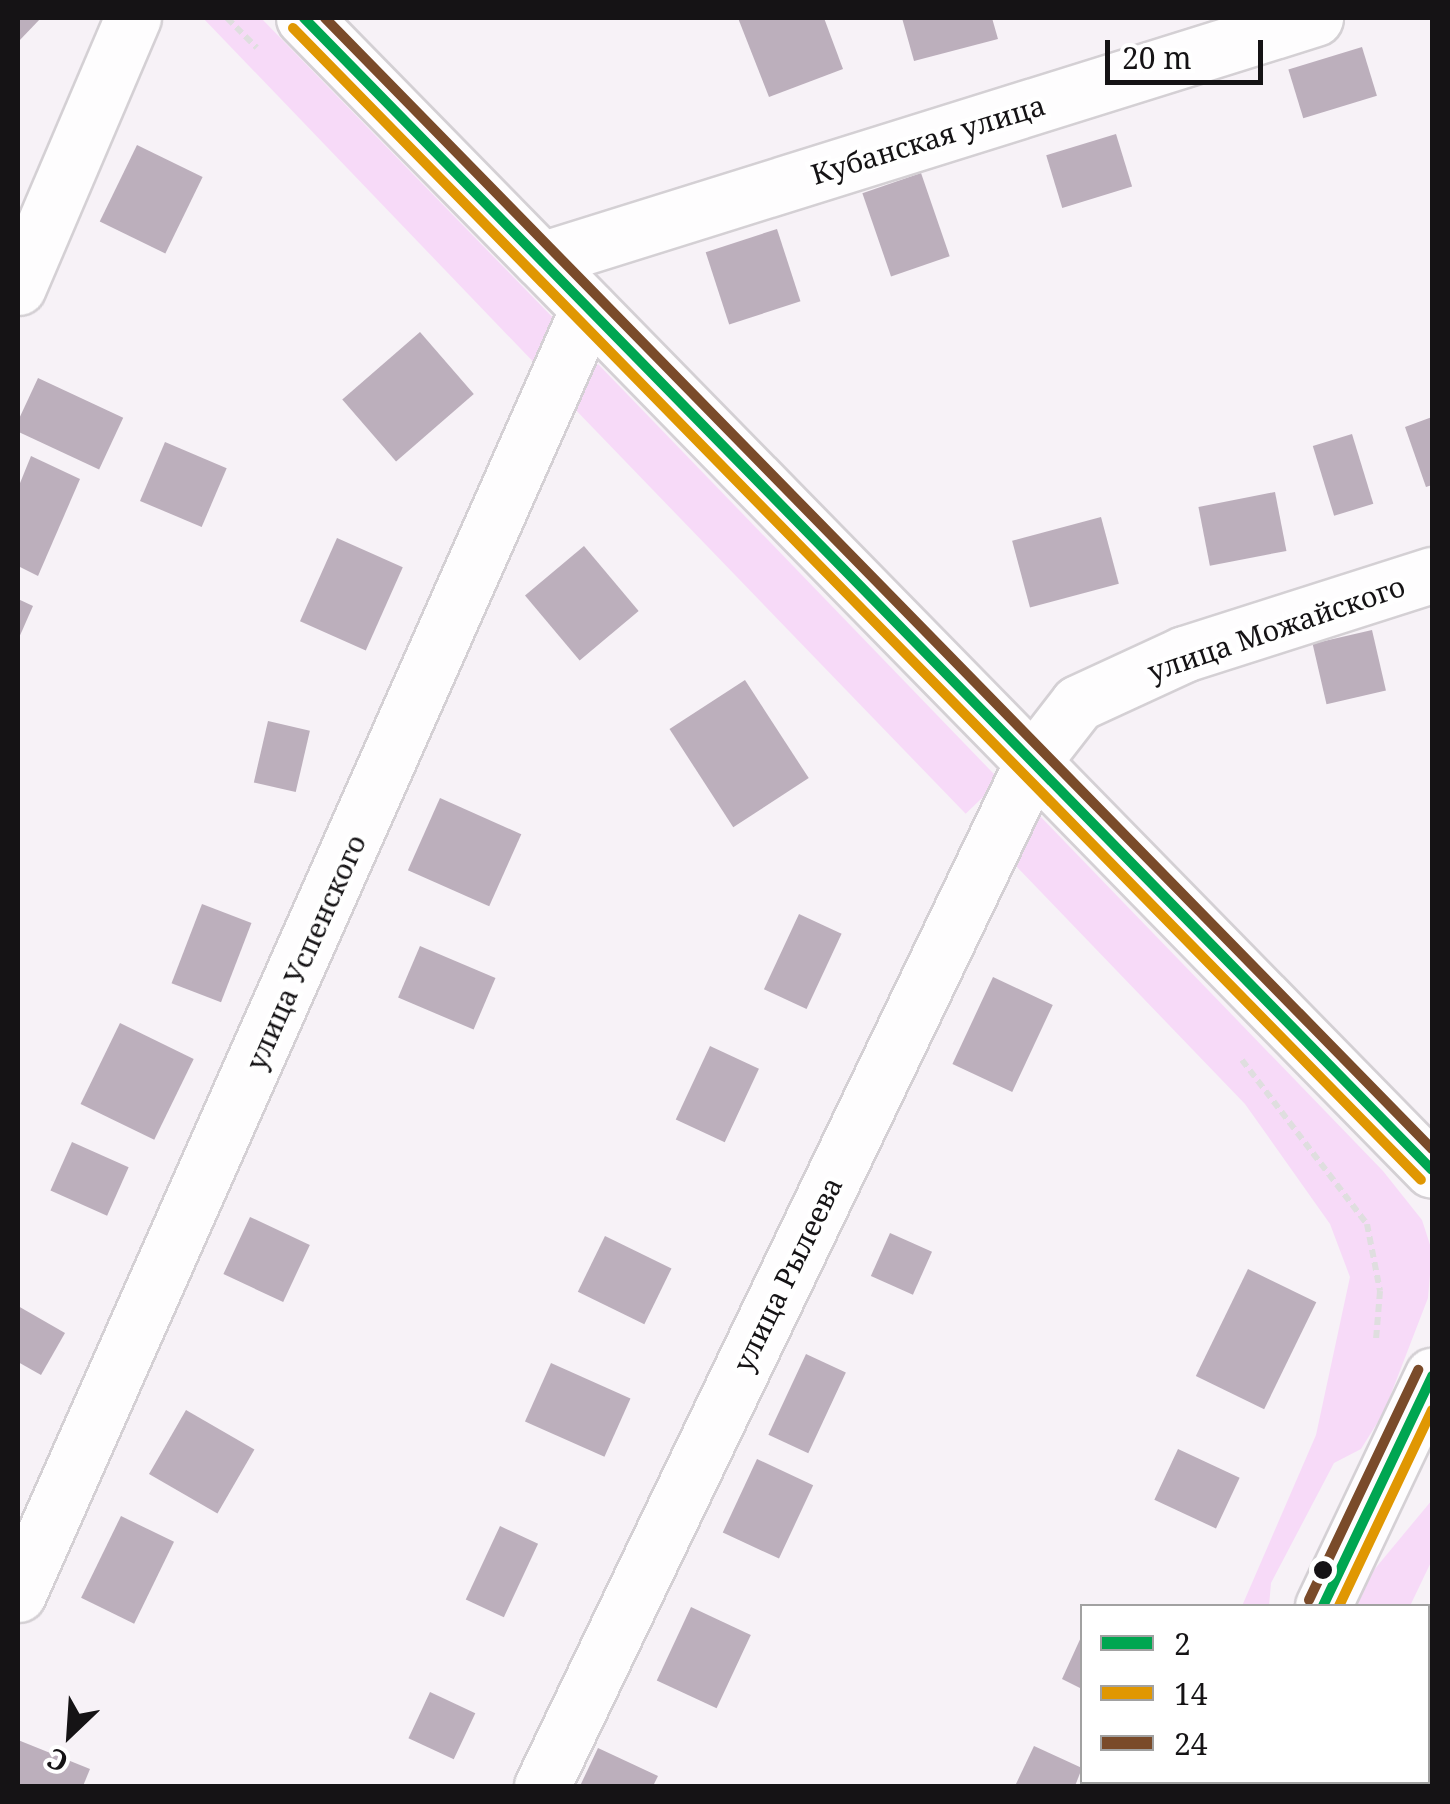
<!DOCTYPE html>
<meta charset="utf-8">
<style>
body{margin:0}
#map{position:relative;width:1450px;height:1804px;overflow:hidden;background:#f7f2f7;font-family:"Noto Serif",serif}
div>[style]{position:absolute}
.green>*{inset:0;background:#f7daf8;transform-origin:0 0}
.building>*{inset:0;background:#bcafbc;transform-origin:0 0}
.path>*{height:6px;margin-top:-3px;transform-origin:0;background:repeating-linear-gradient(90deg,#dfdedf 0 8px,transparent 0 13px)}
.roads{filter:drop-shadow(2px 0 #d4d0d4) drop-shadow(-2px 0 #d4d0d4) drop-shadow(0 2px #d4d0d4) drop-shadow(0 -2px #d4d0d4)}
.minor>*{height:55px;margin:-27.5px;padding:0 27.5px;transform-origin:27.5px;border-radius:27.5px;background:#fefdfe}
.bus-1>*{height:10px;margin:-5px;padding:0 5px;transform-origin:5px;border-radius:5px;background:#00a651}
.bus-2>*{height:10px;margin:-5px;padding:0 5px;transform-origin:5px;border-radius:5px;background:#e09702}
.bus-3>*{height:10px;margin:-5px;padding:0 5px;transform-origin:5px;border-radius:5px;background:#7a4b2a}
.dots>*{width:28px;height:28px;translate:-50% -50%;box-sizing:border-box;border:5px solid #fff;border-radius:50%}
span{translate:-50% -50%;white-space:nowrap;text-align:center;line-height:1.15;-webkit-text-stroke:9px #fff;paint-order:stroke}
.street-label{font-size:28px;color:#151315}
.frame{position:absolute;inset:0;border:20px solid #151315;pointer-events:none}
.legend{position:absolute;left:1080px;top:1604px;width:350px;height:180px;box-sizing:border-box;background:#fff;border:2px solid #a1a1a1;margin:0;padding:12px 18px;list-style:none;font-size:30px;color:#151315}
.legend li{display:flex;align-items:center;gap:20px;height:50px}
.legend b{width:50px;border:2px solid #a1a1a1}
.north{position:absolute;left:20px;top:1684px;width:100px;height:100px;-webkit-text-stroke:8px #fff;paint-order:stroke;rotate:205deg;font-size:28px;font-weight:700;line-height:40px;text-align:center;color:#151315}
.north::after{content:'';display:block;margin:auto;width:35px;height:45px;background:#151315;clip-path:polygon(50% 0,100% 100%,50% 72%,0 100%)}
.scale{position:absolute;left:1105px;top:40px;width:158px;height:45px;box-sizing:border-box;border:5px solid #151315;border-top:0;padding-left:12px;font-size:30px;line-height:35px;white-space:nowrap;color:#151315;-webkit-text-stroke:8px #fff;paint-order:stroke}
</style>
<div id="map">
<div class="green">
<i style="clip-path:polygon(203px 18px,261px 18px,563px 328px,543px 372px)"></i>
<i style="left:598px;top:364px;width:579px;height:48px;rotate:46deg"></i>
<i style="clip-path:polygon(1037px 813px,1383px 1171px,1422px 1220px,1432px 1251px,1428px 1298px,1384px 1412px,1361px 1449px,1334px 1463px,1271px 1583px,1269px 1606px,1242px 1606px,1316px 1435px,1350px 1277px,1330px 1224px,1245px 1104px,1013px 863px)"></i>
<i style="clip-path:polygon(1432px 1500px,1432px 1560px,1410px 1606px,1344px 1606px)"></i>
</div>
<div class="building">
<i style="clip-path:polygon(18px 18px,41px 18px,18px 42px)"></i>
<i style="clip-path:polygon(738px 18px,824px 18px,843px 69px,769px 97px)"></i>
<i style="clip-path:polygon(902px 18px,992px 18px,998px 39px,914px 61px)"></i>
<i style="left:1362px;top:47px;width:51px;height:77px;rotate:73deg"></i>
<i style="left:1116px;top:134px;width:55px;height:73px;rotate:73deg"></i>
<i style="left:137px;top:145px;width:73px;height:85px;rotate:26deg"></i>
<i style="left:921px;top:173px;width:88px;height:62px;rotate:71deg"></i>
<i style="left:777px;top:229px;width:76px;height:75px;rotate:72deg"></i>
<i style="left:420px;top:332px;width:82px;height:103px;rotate:49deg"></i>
<i style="left:38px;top:378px;width:94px;height:57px;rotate:25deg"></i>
<i style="clip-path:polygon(1432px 417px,1432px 485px,1426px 487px,1405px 427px)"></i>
<i style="left:1352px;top:434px;width:73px;height:41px;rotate:73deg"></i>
<i style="left:165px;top:442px;width:67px;height:64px;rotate:23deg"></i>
<i style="clip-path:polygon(31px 456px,80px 479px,38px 576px,18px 566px,18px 488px)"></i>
<i style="left:1275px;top:492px;width:60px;height:78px;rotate:79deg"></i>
<i style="left:1101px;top:517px;width:69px;height:92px;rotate:75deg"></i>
<i style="left:337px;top:538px;width:72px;height:91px;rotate:24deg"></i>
<i style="left:584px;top:546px;width:85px;height:77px;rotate:50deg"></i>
<i style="clip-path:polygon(18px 599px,33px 606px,18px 640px)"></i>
<i style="left:1372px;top:630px;width:62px;height:61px;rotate:77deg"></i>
<i style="left:745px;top:680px;width:117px;height:90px;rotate:57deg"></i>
<i style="left:268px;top:721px;width:43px;height:63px;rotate:13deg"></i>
<i style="left:440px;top:798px;width:89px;height:79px;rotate:24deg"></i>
<i style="left:202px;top:904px;width:53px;height:85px;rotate:21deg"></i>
<i style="left:799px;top:914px;width:47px;height:83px;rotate:25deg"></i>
<i style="left:420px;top:946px;width:82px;height:56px;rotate:23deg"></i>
<i style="left:993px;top:977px;width:66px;height:96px;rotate:25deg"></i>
<i style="left:120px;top:1023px;width:82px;height:90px;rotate:26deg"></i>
<i style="left:710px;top:1046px;width:54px;height:81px;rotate:25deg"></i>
<i style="left:72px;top:1142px;width:62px;height:53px;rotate:24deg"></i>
<i style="left:250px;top:1217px;width:66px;height:63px;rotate:25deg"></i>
<i style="left:890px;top:1233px;width:46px;height:47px;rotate:24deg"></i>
<i style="left:605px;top:1236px;width:74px;height:62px;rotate:26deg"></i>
<i style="left:1248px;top:1269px;width:76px;height:119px;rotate:26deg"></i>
<i style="clip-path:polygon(18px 1306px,65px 1333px,41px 1375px,18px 1362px)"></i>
<i style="left:806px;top:1354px;width:44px;height:89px;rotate:25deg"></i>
<i style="left:551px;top:1363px;width:87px;height:64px;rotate:24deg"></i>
<i style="left:186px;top:1410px;width:79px;height:74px;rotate:30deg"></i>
<i style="left:1178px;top:1449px;width:68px;height:56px;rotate:25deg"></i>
<i style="left:757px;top:1459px;width:62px;height:81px;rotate:25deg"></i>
<i style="left:121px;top:1516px;width:59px;height:91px;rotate:26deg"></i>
<i style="left:500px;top:1526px;width:42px;height:81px;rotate:25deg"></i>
<i style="left:691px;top:1607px;width:66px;height:81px;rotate:25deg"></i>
<i style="clip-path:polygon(1082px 1635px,1082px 1689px,1062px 1679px)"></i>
<i style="left:430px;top:1692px;width:50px;height:51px;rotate:25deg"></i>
<i style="clip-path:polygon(18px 1740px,90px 1769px,83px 1786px,18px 1786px)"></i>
<i style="clip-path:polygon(1034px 1746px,1082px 1768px,1075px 1786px,1015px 1786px)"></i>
<i style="clip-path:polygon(598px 1748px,658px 1776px,653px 1786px,580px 1786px)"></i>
</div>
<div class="path">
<i style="left:227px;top:18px;width:42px;rotate:45deg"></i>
<i style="left:1242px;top:1060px;width:206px;rotate:52.7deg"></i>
<i style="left:1367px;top:1224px;width:68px;rotate:79deg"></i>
<i style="left:1380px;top:1291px;width:49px;rotate:94.7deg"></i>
<i style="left:1428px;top:1620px;width:11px;rotate:-68deg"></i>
<i style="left:1349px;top:1786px;width:4px;rotate:-63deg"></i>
</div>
<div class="roads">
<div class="minor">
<i style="left:304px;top:18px;width:1612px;rotate:45.6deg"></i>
<i style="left:541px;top:260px;width:811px;rotate:-17.36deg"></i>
<i style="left:18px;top:287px;width:293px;rotate:-66.9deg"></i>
<i style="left:18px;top:1594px;width:1406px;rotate:-66.08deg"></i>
<i style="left:1323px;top:1606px;width:255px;rotate:-64.6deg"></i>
<i style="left:542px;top:1786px;width:1137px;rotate:-64.4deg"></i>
<i style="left:1033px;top:761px;width:73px;rotate:-52.2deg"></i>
<i style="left:1078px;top:703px;width:117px;rotate:-24.8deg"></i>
<i style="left:1184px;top:654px;width:260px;rotate:-17.7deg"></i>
<i style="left:1237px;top:1786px;width:5px;rotate:-53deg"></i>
</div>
</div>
<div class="bus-1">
<i style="left:304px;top:18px;width:1612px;rotate:45.6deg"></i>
<i style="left:1323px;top:1606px;width:255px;rotate:-64.6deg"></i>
</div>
<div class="bus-2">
<i style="left:293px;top:28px;width:1612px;rotate:45.6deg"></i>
<i style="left:1339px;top:1606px;width:217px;rotate:-64.6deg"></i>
</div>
<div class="bus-3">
<i style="left:325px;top:18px;width:1583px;rotate:45.61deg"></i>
<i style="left:1309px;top:1600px;width:255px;rotate:-64.6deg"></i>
</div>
<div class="dots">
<i style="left:1323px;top:1570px;background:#151315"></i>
</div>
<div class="street-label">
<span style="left:928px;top:139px;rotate:-17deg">Кубанская улица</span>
<span style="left:1276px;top:628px;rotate:-19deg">улица Можайского</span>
<span style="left:305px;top:952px;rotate:-66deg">улица Успенского</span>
<span style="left:787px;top:1274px;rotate:-64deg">улица Рылеева</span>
</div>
<div class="frame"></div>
<ul class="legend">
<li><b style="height:12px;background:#00a651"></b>2</li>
<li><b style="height:12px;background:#e09702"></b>14</li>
<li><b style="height:12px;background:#7a4b2a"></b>24</li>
</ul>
<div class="north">С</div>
<div class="scale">20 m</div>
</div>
